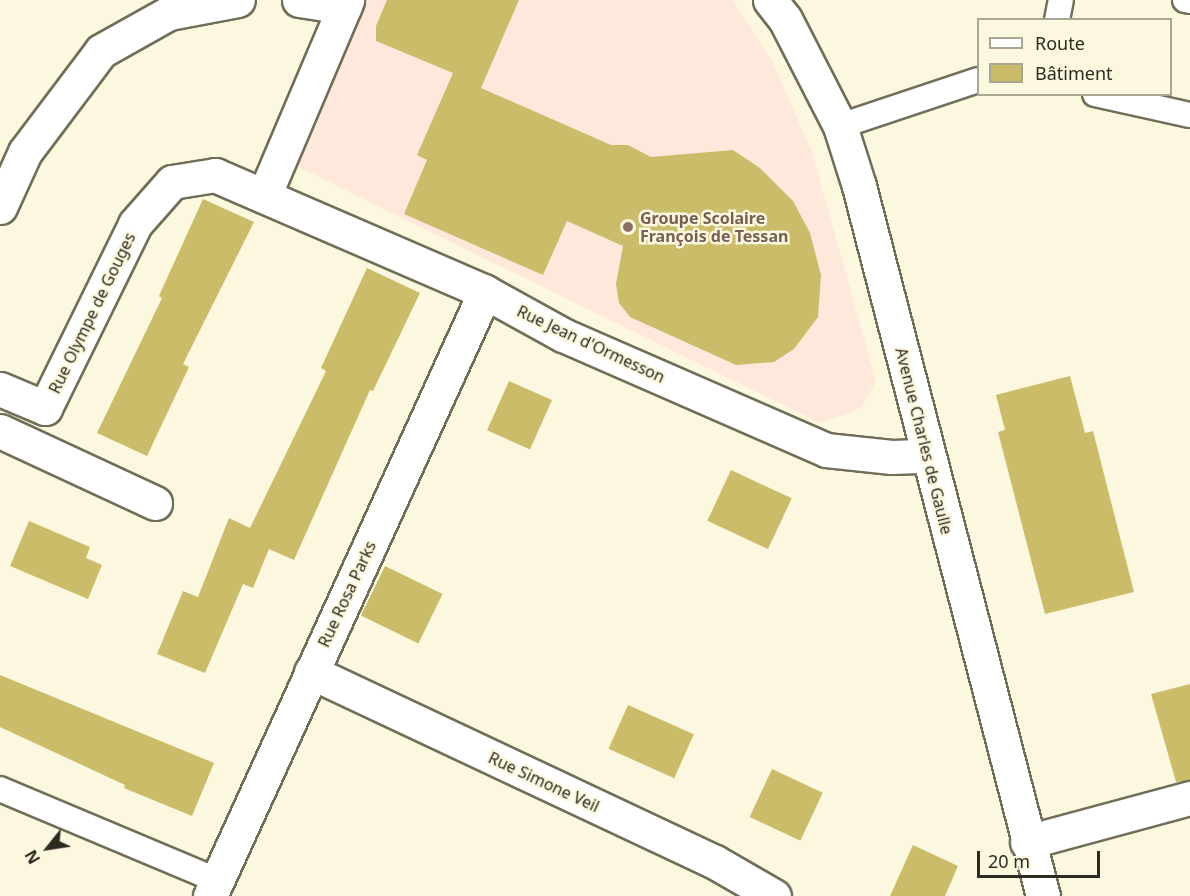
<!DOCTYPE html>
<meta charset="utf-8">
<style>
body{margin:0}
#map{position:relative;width:1190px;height:896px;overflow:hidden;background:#fcf8df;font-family:"Noto Sans",sans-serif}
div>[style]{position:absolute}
.education>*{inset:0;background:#fee8db}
.building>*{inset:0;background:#cbbc6a;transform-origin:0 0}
.roads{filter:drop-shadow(2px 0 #716e58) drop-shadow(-2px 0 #716e58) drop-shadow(0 2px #716e58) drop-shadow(0 -2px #716e58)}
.service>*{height:24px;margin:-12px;padding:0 12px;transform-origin:12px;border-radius:12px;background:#fff}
.minor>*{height:33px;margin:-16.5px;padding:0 16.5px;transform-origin:16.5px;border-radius:16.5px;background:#fff}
.dots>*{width:16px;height:16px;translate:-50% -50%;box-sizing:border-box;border:3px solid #fcf8df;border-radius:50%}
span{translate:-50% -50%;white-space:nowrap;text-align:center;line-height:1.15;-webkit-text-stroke:5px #fcf8df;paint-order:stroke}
.education-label{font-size:16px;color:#785e54;font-weight:700}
.left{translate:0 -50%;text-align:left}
.street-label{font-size:16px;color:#2c2a21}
.legend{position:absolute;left:977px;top:18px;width:195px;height:78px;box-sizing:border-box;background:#fcf8df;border:2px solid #a9a693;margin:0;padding:8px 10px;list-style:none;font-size:18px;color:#2c2a21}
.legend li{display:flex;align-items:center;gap:12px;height:30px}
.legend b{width:30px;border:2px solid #a9a693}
.north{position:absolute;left:18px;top:818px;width:60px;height:60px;-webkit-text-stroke:4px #fcf8df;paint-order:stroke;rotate:240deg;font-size:16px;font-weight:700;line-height:24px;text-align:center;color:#2c2a21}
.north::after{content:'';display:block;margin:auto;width:21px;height:27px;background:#2c2a21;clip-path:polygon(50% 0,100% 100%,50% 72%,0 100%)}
.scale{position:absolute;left:977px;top:851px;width:123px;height:27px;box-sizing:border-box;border:3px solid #2c2a21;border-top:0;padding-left:8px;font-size:18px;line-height:21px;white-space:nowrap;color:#2c2a21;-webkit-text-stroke:4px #fcf8df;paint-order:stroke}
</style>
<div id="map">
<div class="education">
<i style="clip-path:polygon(368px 0,732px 0,772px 61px,812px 152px,876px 381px,861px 408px,820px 423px,292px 164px)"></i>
</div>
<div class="building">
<i style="clip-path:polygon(387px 0,519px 0,481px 88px,611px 145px,628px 145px,651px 157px,733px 150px,760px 168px,793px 201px,810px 233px,821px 275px,818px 317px,794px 349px,774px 362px,736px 365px,630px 317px,619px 303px,616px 284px,623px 246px,567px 221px,543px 275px,404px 214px,427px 160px,417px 155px,453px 73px,376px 41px,376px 26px)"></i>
<i style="clip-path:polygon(203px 199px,254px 222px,183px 364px,189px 367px,147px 456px,97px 433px,162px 298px,159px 296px)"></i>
<i style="clip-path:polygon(367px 268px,420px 293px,373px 391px,370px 390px,294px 560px,269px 549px,253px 588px,243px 584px,205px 673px,157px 654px,183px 591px,198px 597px,229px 518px,250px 528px,326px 371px,321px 368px)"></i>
<i style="clip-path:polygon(1070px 376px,1085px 433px,1093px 431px,1134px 592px,1045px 614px,998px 432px,1005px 430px,996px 395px)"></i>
<i style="left:509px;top:381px;width:47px;height:54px;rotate:24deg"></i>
<i style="left:731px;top:470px;width:67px;height:56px;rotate:25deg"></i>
<i style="clip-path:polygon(29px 521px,90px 547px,86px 558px,102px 565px,88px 599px,10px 566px)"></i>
<i style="left:385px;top:566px;width:64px;height:55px;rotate:26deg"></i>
<i style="clip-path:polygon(0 675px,214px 763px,192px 816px,124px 788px,125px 785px,0 727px)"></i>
<i style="clip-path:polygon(1190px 684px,1190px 780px,1176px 782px,1151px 694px)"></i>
<i style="left:628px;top:705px;width:72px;height:48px;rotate:24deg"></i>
<i style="left:772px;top:769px;width:56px;height:53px;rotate:25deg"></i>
<i style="clip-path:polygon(913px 845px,958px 866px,945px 896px,890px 896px)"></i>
</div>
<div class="roads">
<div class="service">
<i style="left:1185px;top:0;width:5px;rotate:11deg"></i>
<i style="left:1057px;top:20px;width:20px;rotate:-79deg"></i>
<i style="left:1095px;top:94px;width:97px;rotate:12.5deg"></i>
<i style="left:840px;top:126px;width:145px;rotate:-18.4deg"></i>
<i style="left:0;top:789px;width:235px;rotate:22.8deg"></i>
</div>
<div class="minor">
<i style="left:299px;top:0;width:46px;rotate:8.8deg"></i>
<i style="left:770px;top:0;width:24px;rotate:52deg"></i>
<i style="left:785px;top:19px;width:120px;rotate:62.8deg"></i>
<i style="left:840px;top:126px;width:63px;rotate:72.4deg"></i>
<i style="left:859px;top:186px;width:733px;rotate:75.47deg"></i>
<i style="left:264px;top:196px;width:213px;rotate:-67deg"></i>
<i style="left:0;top:207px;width:60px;rotate:-65.6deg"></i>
<i style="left:25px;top:152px;width:126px;rotate:-53deg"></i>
<i style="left:101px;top:51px;width:78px;rotate:-29.2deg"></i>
<i style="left:169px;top:13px;width:70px;rotate:-10.7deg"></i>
<i style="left:0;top:389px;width:49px;rotate:22.9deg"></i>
<i style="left:45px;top:408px;width:205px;rotate:-63.9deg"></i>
<i style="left:135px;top:224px;width:56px;rotate:-48.6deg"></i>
<i style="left:172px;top:182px;width:44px;rotate:-9.2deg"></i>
<i style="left:215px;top:175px;width:294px;rotate:23.4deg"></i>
<i style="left:485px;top:292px;width:89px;rotate:28.9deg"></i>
<i style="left:563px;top:335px;width:287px;rotate:23.6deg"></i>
<i style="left:826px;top:450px;width:66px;rotate:6.1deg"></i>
<i style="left:892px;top:457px;width:35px;rotate:-2deg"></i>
<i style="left:0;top:431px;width:171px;rotate:24.9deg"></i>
<i style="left:311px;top:672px;width:446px;rotate:25.2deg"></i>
<i style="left:715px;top:862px;width:68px;rotate:30deg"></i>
<i style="left:1027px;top:842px;width:169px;rotate:-15.1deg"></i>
<i style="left:210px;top:896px;width:664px;rotate:-65.52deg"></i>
</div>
</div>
<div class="dots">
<i style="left:628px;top:227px;background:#8d6e63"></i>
</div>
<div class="education-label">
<span class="left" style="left:640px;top:227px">Groupe Scolaire<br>François de Tessan</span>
</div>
<div class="street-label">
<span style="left:92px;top:313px;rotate:-64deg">Rue Olympe de Gouges</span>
<span style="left:591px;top:344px;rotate:25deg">Rue Jean d'Ormesson</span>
<span style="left:924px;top:441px;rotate:76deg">Avenue Charles de Gaulle</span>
<span style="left:347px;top:594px;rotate:-65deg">Rue Rosa Parks</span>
<span style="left:544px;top:782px;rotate:25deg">Rue Simone Veil</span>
</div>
<ul class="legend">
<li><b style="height:8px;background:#fff"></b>Route</li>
<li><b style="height:16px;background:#cbbc6a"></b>Bâtiment</li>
</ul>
<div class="north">N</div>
<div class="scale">20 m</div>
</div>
